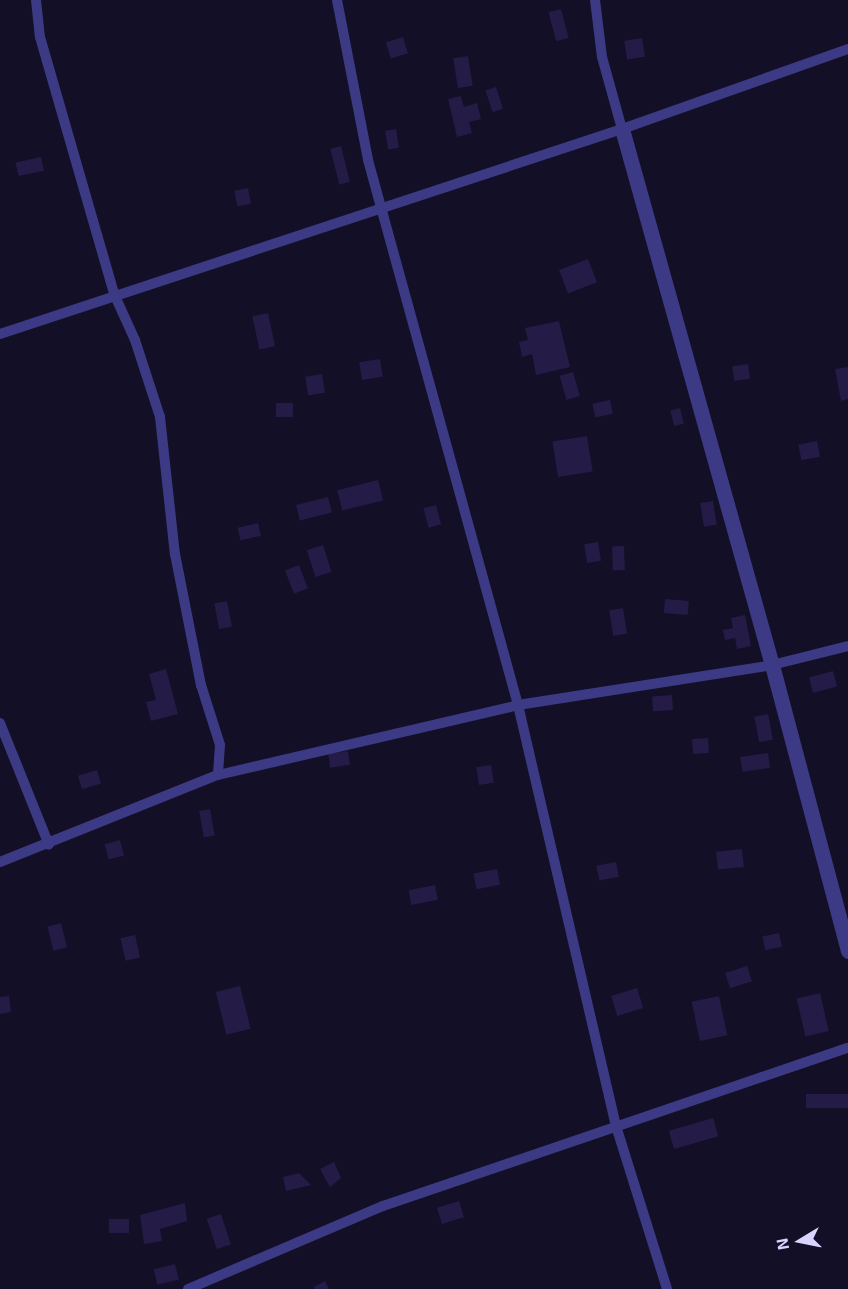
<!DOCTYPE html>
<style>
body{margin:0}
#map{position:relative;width:848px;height:1289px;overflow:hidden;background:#130f26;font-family:"Exo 2",sans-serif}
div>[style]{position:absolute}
.building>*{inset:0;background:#241b47;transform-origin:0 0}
.service>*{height:10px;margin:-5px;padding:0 5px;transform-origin:5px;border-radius:5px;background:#3d3a85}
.minor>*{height:15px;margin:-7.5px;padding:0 7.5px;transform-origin:7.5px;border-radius:7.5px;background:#3d3a85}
span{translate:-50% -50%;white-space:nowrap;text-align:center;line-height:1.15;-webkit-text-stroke:6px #130f26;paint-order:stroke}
.north{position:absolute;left:770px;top:1211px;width:60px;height:60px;-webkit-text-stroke:4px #130f26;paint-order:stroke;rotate:260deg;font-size:16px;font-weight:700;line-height:24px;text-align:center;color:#d9d4ff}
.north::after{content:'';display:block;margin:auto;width:21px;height:27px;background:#d9d4ff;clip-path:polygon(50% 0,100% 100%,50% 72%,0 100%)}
</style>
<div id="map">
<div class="building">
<i style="left:561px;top:9px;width:30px;height:13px;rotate:75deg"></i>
<i style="left:403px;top:37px;width:17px;height:18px;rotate:73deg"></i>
<i style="left:642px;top:38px;width:19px;height:18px;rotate:81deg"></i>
<i style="left:468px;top:56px;width:30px;height:15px;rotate:81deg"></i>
<i style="left:496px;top:87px;width:23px;height:11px;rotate:72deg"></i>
<i style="clip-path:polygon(461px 96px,464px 107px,477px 103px,481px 119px,469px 122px,472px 133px,457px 137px,448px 99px)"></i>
<i style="left:396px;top:129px;width:19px;height:11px;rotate:81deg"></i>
<i style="left:341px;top:146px;width:37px;height:11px;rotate:76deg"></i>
<i style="left:41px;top:157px;width:14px;height:26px;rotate:78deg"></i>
<i style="left:248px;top:188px;width:16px;height:14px;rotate:79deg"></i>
<i style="left:588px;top:259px;width:25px;height:31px;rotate:69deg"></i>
<i style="left:268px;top:313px;width:34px;height:16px;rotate:78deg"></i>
<i style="clip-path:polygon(559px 321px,570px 367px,536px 375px,532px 354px,522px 357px,519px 342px,528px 340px,525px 328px)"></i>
<i style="left:380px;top:359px;width:18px;height:21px;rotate:81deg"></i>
<i style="left:748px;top:364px;width:15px;height:16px;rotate:82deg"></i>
<i style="clip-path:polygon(848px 367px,848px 399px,841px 401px,835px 369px)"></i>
<i style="left:573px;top:372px;width:25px;height:14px;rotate:74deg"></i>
<i style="left:322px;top:374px;width:19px;height:17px;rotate:81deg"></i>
<i style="left:610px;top:400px;width:14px;height:18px;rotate:78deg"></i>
<i style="left:276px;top:403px;width:17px;height:14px"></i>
<i style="left:680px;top:408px;width:16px;height:10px;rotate:76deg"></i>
<i style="left:587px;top:436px;width:36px;height:35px;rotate:81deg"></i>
<i style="left:817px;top:441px;width:16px;height:19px;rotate:79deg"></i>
<i style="left:378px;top:480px;width:21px;height:42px;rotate:76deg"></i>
<i style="left:328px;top:497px;width:16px;height:33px;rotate:76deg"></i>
<i style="left:713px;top:501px;width:24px;height:13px;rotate:81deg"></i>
<i style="left:436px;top:505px;width:20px;height:13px;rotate:75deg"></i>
<i style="left:258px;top:523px;width:13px;height:21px;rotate:77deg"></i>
<i style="left:598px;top:542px;width:19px;height:14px;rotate:81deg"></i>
<i style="left:323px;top:545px;width:28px;height:17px;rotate:72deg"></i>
<i style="left:624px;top:546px;width:24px;height:12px;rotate:88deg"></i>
<i style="left:299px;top:565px;width:25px;height:15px;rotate:69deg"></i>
<i style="left:665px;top:599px;width:24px;height:14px;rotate:5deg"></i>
<i style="left:227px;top:601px;width:26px;height:13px;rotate:79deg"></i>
<i style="left:623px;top:608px;width:26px;height:14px;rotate:81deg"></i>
<i style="clip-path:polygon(745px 615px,751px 646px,737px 649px,735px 638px,725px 640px,723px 630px,733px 628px,731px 618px)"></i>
<i style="clip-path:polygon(166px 669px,178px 714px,151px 721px,146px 702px,156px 700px,149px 674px)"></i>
<i style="left:833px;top:671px;width:16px;height:25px;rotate:75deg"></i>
<i style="left:672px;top:695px;width:15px;height:20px;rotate:86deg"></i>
<i style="left:768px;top:714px;width:26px;height:14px;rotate:79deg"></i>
<i style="left:708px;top:738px;width:15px;height:16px;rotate:86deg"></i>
<i style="left:348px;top:751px;width:14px;height:20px;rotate:82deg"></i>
<i style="left:768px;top:753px;width:15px;height:28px;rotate:82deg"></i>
<i style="left:491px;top:765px;width:18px;height:15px;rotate:81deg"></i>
<i style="left:97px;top:770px;width:14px;height:20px;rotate:73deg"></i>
<i style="left:210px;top:809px;width:27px;height:11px;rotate:80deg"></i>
<i style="left:120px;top:840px;width:16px;height:16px;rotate:75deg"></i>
<i style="left:742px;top:849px;width:18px;height:26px;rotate:84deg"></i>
<i style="left:616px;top:862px;width:15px;height:20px;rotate:79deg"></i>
<i style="left:497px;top:869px;width:16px;height:24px;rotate:79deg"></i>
<i style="left:435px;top:885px;width:15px;height:27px;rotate:79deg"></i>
<i style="left:61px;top:923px;width:25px;height:14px;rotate:76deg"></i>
<i style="left:779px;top:933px;width:14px;height:17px;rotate:78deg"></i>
<i style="left:135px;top:935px;width:23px;height:15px;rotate:77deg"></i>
<i style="left:747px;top:966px;width:16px;height:23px;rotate:72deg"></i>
<i style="left:240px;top:986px;width:44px;height:25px;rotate:76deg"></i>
<i style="left:637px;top:988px;width:21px;height:27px;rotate:73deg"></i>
<i style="left:820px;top:993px;width:39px;height:24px;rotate:77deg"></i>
<i style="clip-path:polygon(9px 996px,11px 1012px,0 1014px,0 997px)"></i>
<i style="left:719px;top:996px;width:40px;height:28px;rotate:78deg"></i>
<i style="left:848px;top:1094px;width:14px;height:42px;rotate:90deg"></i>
<i style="left:713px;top:1118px;width:19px;height:46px;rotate:74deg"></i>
<i style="clip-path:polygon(334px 1162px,341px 1178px,330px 1187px,320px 1169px)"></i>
<i style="clip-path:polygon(299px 1173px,311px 1185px,286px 1191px,283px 1177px)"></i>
<i style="left:459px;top:1201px;width:17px;height:23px;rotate:73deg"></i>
<i style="clip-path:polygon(185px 1203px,187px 1221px,160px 1229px,162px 1241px,144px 1244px,140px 1215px)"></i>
<i style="left:221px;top:1214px;width:32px;height:15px;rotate:72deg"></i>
<i style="left:109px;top:1219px;width:20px;height:14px"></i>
<i style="left:175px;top:1264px;width:16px;height:22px;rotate:76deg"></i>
<i style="clip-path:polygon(325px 1281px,329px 1289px,315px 1289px,314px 1287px)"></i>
</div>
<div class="service">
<i style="left:36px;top:0;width:37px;rotate:84deg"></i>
<i style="left:40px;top:37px;width:270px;rotate:73.9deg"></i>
<i style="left:115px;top:296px;width:48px;rotate:65.6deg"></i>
<i style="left:135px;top:340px;width:81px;rotate:72deg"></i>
<i style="left:160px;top:417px;width:138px;rotate:83.8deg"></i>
<i style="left:175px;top:554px;width:134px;rotate:78.8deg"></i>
<i style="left:201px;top:685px;width:63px;rotate:72.4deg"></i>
<i style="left:220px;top:745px;width:30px;rotate:94deg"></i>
<i style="left:337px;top:0;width:163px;rotate:79deg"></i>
<i style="left:368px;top:160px;width:565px;rotate:74.61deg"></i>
<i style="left:518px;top:705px;width:432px;rotate:76.9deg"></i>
<i style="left:616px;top:1126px;width:171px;rotate:72.6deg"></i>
<i style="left:595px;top:0;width:57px;rotate:83deg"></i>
<i style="left:602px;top:57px;width:75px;rotate:74.5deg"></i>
<i style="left:0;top:334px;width:655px;rotate:-18.24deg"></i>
<i style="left:622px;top:129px;width:240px;rotate:-19.5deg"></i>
<i style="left:0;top:723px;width:131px;rotate:68.1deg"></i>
<i style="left:0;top:862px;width:235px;rotate:-21.8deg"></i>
<i style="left:218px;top:775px;width:308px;rotate:-13.1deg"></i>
<i style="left:518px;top:705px;width:257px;rotate:-8.9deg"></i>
<i style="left:772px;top:665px;width:78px;rotate:-14deg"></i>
<i style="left:188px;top:1289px;width:212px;rotate:-23.1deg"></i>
<i style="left:383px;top:1206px;width:491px;rotate:-18.8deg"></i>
</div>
<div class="minor">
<i style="left:622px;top:129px;width:557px;rotate:74.37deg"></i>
<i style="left:772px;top:665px;width:296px;rotate:75.1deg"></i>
</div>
<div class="north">N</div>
</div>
